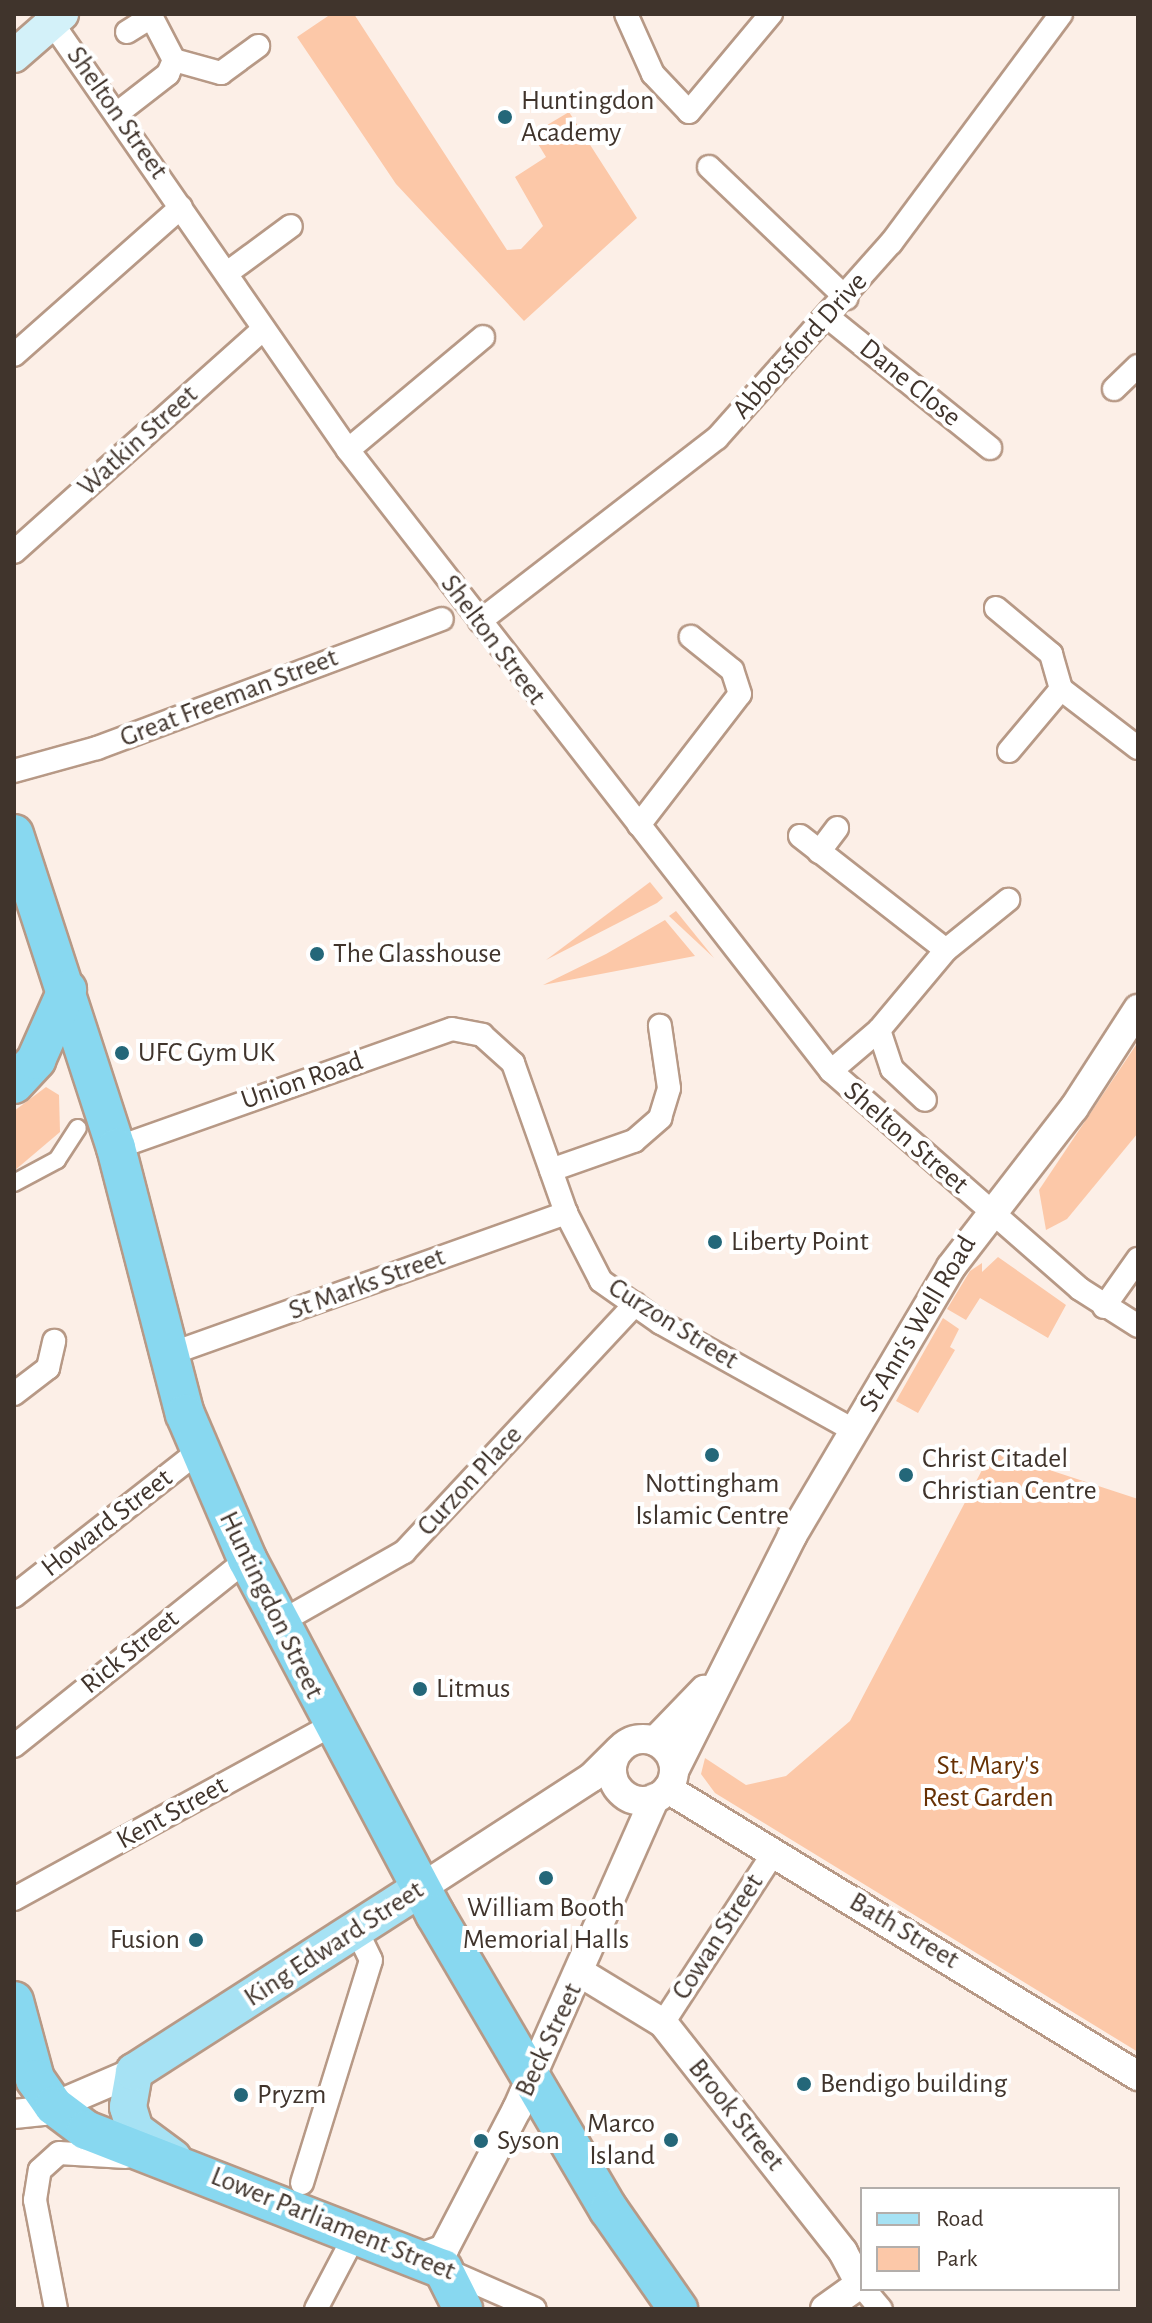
<!DOCTYPE html>
<style>
body{margin:0}
#map{position:relative;width:1152px;height:2323px;overflow:hidden;background:#fcefe7;font-family:"Alegreya Sans",sans-serif}
div>[style]{position:absolute}
.green>*{inset:0;background:#fcc8a8}
.roads{filter:drop-shadow(2px 0 #b79986) drop-shadow(-2px 0 #b79986) drop-shadow(0 2px #b79986) drop-shadow(0 -2px #b79986)}
.pedestrian>*{height:16px;margin:-8px;padding:0 8px;transform-origin:8px;border-radius:8px;background:#fff}
.minor>*{height:22px;margin:-11px;padding:0 11px;transform-origin:11px;border-radius:11px;background:#fff}
.tertiary>*{height:28px;margin:-14px;padding:0 14px;transform-origin:14px;border-radius:14px;background:#fff}
.tertiary>.ring{margin:-14px;padding:0;box-sizing:content-box;background:none;border:28px solid #fff;border-radius:50%}
.secondary>*{height:32px;margin:-16px;padding:0 16px;transform-origin:16px;border-radius:16px;background:#d3f1f9}
.primary>*{height:36px;margin:-18px;padding:0 18px;transform-origin:18px;border-radius:18px;background:#a6e2f4}
.trunk>*{height:38px;margin:-19px;padding:0 19px;transform-origin:19px;border-radius:19px;background:#88d8f0}
.dots>*{width:22px;height:22px;translate:-50% -50%;box-sizing:border-box;border:4px solid #fff;border-radius:50%}
span{translate:-50% -50%;white-space:nowrap;text-align:center;line-height:1.15;-webkit-text-stroke:8px #fff;paint-order:stroke}
.poi-label{font-size:28px;color:#40342c}
.left{translate:0 -50%;text-align:left}
.right{translate:-100% -50%;text-align:right}
.street-label{font-size:28px;color:#40342c}
.park-label{font-size:28px;color:#673104}
.frame{position:absolute;inset:0;border:16px solid #40342c;pointer-events:none}
.legend{position:absolute;left:860px;top:2187px;width:260px;height:104px;box-sizing:border-box;background:#fff;border:2px solid #b3aeab;margin:0;padding:10px 14px;list-style:none;font-size:24px;color:#40342c}
.legend li{display:flex;align-items:center;gap:16px;height:40px}
.legend b{width:40px;border:2px solid #b3aeab}
</style>
<div id="map">
<div class="green">
<i style="clip-path:polygon(331px 14px,354px 14px,507px 250px,521px 249px,543px 226px,515px 177px,546px 157px,532px 134px,569px 112px,637px 218px,524px 321px,396px 184px,297px 37px)"></i>
<i style="clip-path:polygon(650px 882px,663px 898px,657px 903px,546px 960px)"></i>
<i style="clip-path:polygon(676px 911px,714px 958px,669px 916px)"></i>
<i style="clip-path:polygon(665px 920px,695px 956px,543px 985px,606px 954px)"></i>
<i style="clip-path:polygon(1138px 1042px,1138px 1133px,1067px 1219px,1046px 1230px,1039px 1190px)"></i>
<i style="clip-path:polygon(46px 1087px,59px 1095px,60px 1132px,14px 1171px,14px 1111px)"></i>
<i style="clip-path:polygon(998px 1257px,1066px 1305px,1048px 1338px,980px 1298px,966px 1320px,947px 1309px,970px 1271px,982px 1263px,982px 1272px)"></i>
<i style="clip-path:polygon(943px 1318px,959px 1329px,950px 1347px,955px 1350px,918px 1413px,896px 1401px)"></i>
<i style="clip-path:polygon(992px 1451px,1138px 1499px,1138px 2052px,715px 1793px,701px 1774px,705px 1758px,746px 1785px,786px 1776px,850px 1721px)"></i>
</div>
<div class="roads">
<div class="pedestrian">
<i style="left:14px;top:1183px;width:49px;rotate:-28.1deg"></i>
<i style="left:57px;top:1160px;width:38px;rotate:-57deg"></i>
</div>
<div class="minor">
<i style="left:46px;top:14px;width:530px;rotate:55.29deg"></i>
<i style="left:348px;top:450px;width:787px;rotate:52.13deg"></i>
<i style="left:831px;top:1071px;width:331px;rotate:41.2deg"></i>
<i style="left:1080px;top:1289px;width:69px;rotate:32.5deg"></i>
<i style="left:626px;top:14px;width:66px;rotate:65.8deg"></i>
<i style="left:653px;top:74px;width:52px;rotate:46.5deg"></i>
<i style="left:689px;top:112px;width:128px;rotate:-50.1deg"></i>
<i style="left:127px;top:32px;width:28px;rotate:-32deg"></i>
<i style="left:174px;top:60px;width:49px;rotate:15.5deg"></i>
<i style="left:221px;top:73px;width:46px;rotate:-36.1deg"></i>
<i style="left:119px;top:112px;width:62px;rotate:-37.8deg"></i>
<i style="left:168px;top:74px;width:15px;rotate:-67deg"></i>
<i style="left:174px;top:60px;width:52px;rotate:-117.6deg"></i>
<i style="left:709px;top:167px;width:190px;rotate:43.7deg"></i>
<i style="left:227px;top:273px;width:79px;rotate:-36.3deg"></i>
<i style="left:829px;top:318px;width:207px;rotate:38.9deg"></i>
<i style="left:14px;top:355px;width:223px;rotate:-41.5deg"></i>
<i style="left:1114px;top:389px;width:33px;rotate:-44deg"></i>
<i style="left:348px;top:450px;width:176px;rotate:-39.9deg"></i>
<i style="left:14px;top:552px;width:334px;rotate:-41.8deg"></i>
<i style="left:996px;top:608px;width:72px;rotate:39.9deg"></i>
<i style="left:1051px;top:654px;width:36px;rotate:74deg"></i>
<i style="left:1061px;top:689px;width:97px;rotate:37.5deg"></i>
<i style="left:480px;top:621px;width:299px;rotate:-37.7deg"></i>
<i style="left:717px;top:438px;width:261px;rotate:-48.3deg"></i>
<i style="left:891px;top:243px;width:285px;rotate:-53.4deg"></i>
<i style="left:1009px;top:751px;width:81px;rotate:-50deg"></i>
<i style="left:14px;top:771px;width:86px;rotate:-15.5deg"></i>
<i style="left:97px;top:748px;width:368px;rotate:-20.5deg"></i>
<i style="left:639px;top:825px;width:165px;rotate:-52.4deg"></i>
<i style="left:740px;top:694px;width:25px;rotate:-108deg"></i>
<i style="left:732px;top:670px;width:53px;rotate:-141.2deg"></i>
<i style="left:800px;top:836px;width:185px;rotate:38deg"></i>
<i style="left:819px;top:852px;width:30px;rotate:-53deg"></i>
<i style="left:879px;top:1030px;width:41px;rotate:71.6deg"></i>
<i style="left:892px;top:1069px;width:45px;rotate:43.2deg"></i>
<i style="left:831px;top:1071px;width:63px;rotate:-40.5deg"></i>
<i style="left:879px;top:1030px;width:104px;rotate:-50.1deg"></i>
<i style="left:946px;top:950px;width:80px;rotate:-38.9deg"></i>
<i style="left:116px;top:1148px;width:356px;rotate:-19.5deg"></i>
<i style="left:452px;top:1029px;width:31px;rotate:11deg"></i>
<i style="left:482px;top:1035px;width:42px;rotate:42.1deg"></i>
<i style="left:513px;top:1063px;width:159px;rotate:70.5deg"></i>
<i style="left:566px;top:1213px;width:76px;rotate:62.8deg"></i>
<i style="left:601px;top:1281px;width:73px;rotate:35deg"></i>
<i style="left:661px;top:1323px;width:220px;rotate:29.1deg"></i>
<i style="left:551px;top:1170px;width:88px;rotate:-19.3deg"></i>
<i style="left:634px;top:1141px;width:35px;rotate:-41deg"></i>
<i style="left:660px;top:1118px;width:31px;rotate:-73deg"></i>
<i style="left:669px;top:1088px;width:63px;rotate:-98.3deg"></i>
<i style="left:1104px;top:1307px;width:59px;rotate:-54.7deg"></i>
<i style="left:167px;top:1355px;width:424px;rotate:-19.6deg"></i>
<i style="left:14px;top:1394px;width:43px;rotate:-37.4deg"></i>
<i style="left:48px;top:1368px;width:28px;rotate:-77deg"></i>
<i style="left:14px;top:1596px;width:235px;rotate:-38.1deg"></i>
<i style="left:279px;top:1623px;width:144px;rotate:-29.6deg"></i>
<i style="left:404px;top:1552px;width:339px;rotate:-47deg"></i>
<i style="left:14px;top:1746px;width:299px;rotate:-38.7deg"></i>
<i style="left:14px;top:1899px;width:360px;rotate:-28.7deg"></i>
<i style="left:663px;top:2023px;width:204px;rotate:-57deg"></i>
<i style="left:302px;top:2183px;width:233px;rotate:-72.8deg"></i>
<i style="left:371px;top:1960px;width:34px;rotate:-116deg"></i>
<i style="left:444px;top:2269px;width:99px;rotate:23.7deg"></i>
<i style="left:864px;top:2289px;width:26px;rotate:50deg"></i>
<i style="left:56px;top:2309px;width:111px;rotate:-100.9deg"></i>
<i style="left:35px;top:2200px;width:30px;rotate:-81deg"></i>
<i style="left:40px;top:2170px;width:25px;rotate:-42deg"></i>
<i style="left:59px;top:2153px;width:67px;rotate:3.4deg"></i>
<i style="left:316px;top:2309px;width:88px;rotate:-62.3deg"></i>
</div>
<div class="tertiary">
<i class="ring" style="left:612px;top:1739px;width:34px;height:34px"></i>
<i style="left:655px;top:1741px;width:71px;rotate:-46.1deg"></i>
<i style="left:674px;top:1771px;width:263px;rotate:-63.3deg"></i>
<i style="left:792px;top:1536px;width:312px;rotate:-59.4deg"></i>
<i style="left:951px;top:1267px;width:201px;rotate:-52.3deg"></i>
<i style="left:1074px;top:1108px;width:118px;rotate:-57.1deg"></i>
<i style="left:668px;top:1789px;width:551px;rotate:31.41deg"></i>
<i style="left:421px;top:1888px;width:204px;rotate:-33deg"></i>
<i style="left:592px;top:1777px;width:38px;rotate:-45deg"></i>
<i style="left:581px;top:1973px;width:96px;rotate:31.4deg"></i>
<i style="left:663px;top:2023px;width:291px;rotate:51.8deg"></i>
<i style="left:843px;top:2252px;width:36px;rotate:62deg"></i>
<i style="left:860px;top:2284px;width:43px;rotate:144.5deg"></i>
<i style="left:14px;top:2114px;width:29px;rotate:-6deg"></i>
<i style="left:43px;top:2111px;width:99px;rotate:-23.2deg"></i>
<i style="left:417px;top:2259px;width:29px;rotate:-20deg"></i>
<i style="left:444px;top:2249px;width:158px;rotate:-62.5deg"></i>
<i style="left:517px;top:2109px;width:340px;rotate:-66.1deg"></i>
</div>
<div class="secondary">
<i style="left:14px;top:56px;width:64px;rotate:-41.2deg"></i>
</div>
<div class="primary">
<i style="left:173px;top:2158px;width:47px;rotate:-143.6deg"></i>
<i style="left:135px;top:2130px;width:24px;rotate:-107deg"></i>
<i style="left:128px;top:2107px;width:36px;rotate:-80deg"></i>
<i style="left:134px;top:2072px;width:341px;rotate:-32.7deg"></i>
</div>
<div class="trunk">
<i style="left:14px;top:834px;width:330px;rotate:72deg"></i>
<i style="left:116px;top:1148px;width:275px;rotate:75.5deg"></i>
<i style="left:185px;top:1414px;width:158px;rotate:66.8deg"></i>
<i style="left:247px;top:1559px;width:402px;rotate:62.1deg"></i>
<i style="left:435px;top:1914px;width:343px;rotate:59.6deg"></i>
<i style="left:609px;top:2210px;width:121px;rotate:55.1deg"></i>
<i style="left:14px;top:1084px;width:33px;rotate:-47deg"></i>
<i style="left:36px;top:1060px;width:77px;rotate:-66.1deg"></i>
<i style="left:14px;top:2001px;width:81px;rotate:74.9deg"></i>
<i style="left:35px;top:2079px;width:33px;rotate:55deg"></i>
<i style="left:54px;top:2106px;width:40px;rotate:37deg"></i>
<i style="left:86px;top:2130px;width:383px;rotate:21.3deg"></i>
<i style="left:443px;top:2269px;width:45px;rotate:63.4deg"></i>
</div>
</div>
<div class="dots">
<i style="left:505px;top:117px;background:#246779"></i>
<i style="left:317px;top:954px;background:#246779"></i>
<i style="left:122px;top:1053px;background:#246779"></i>
<i style="left:715px;top:1242px;background:#246779"></i>
<i style="left:712px;top:1455px;background:#246779"></i>
<i style="left:906px;top:1475px;background:#246779"></i>
<i style="left:420px;top:1689px;background:#246779"></i>
<i style="left:546px;top:1878px;background:#246779"></i>
<i style="left:196px;top:1940px;background:#246779"></i>
<i style="left:804px;top:2084px;background:#246779"></i>
<i style="left:241px;top:2095px;background:#246779"></i>
<i style="left:671px;top:2140px;background:#246779"></i>
<i style="left:481px;top:2141px;background:#246779"></i>
</div>
<div class="poi-label">
<span class="left" style="left:521px;top:117px">Huntingdon<br>Academy</span>
<span class="left" style="left:333px;top:954px">The Glasshouse</span>
<span class="left" style="left:138px;top:1053px">UFC Gym UK</span>
<span class="left" style="left:731px;top:1242px">Liberty Point</span>
<span class="left" style="left:922px;top:1475px">Christ Citadel<br>Christian Centre</span>
<span style="left:712px;top:1500px">Nottingham<br>Islamic Centre</span>
<span class="left" style="left:436px;top:1689px">Litmus</span>
<span style="left:546px;top:1924px">William Booth<br>Memorial Halls</span>
<span class="right" style="left:180px;top:1940px">Fusion</span>
<span class="left" style="left:820px;top:2084px">Bendigo building</span>
<span class="left" style="left:257px;top:2095px">Pryzm</span>
<span class="right" style="left:655px;top:2140px">Marco<br>Island</span>
<span class="left" style="left:497px;top:2141px">Syson</span>
</div>
<div class="street-label">
<span style="left:117px;top:113px;rotate:55deg">Shelton Street</span>
<span style="left:800px;top:346px;rotate:-48deg">Abbotsford Drive</span>
<span style="left:910px;top:383px;rotate:39deg">Dane Close</span>
<span style="left:138px;top:441px;rotate:-42deg">Watkin Street</span>
<span style="left:493px;top:640px;rotate:53deg">Shelton Street</span>
<span style="left:229px;top:698px;rotate:-21deg">Great Freeman Street</span>
<span style="left:302px;top:1081px;rotate:-19deg">Union Road</span>
<span style="left:906px;top:1138px;rotate:41deg">Shelton Street</span>
<span style="left:367px;top:1284px;rotate:-20deg">St Marks Street</span>
<span style="left:673px;top:1324px;rotate:32deg">Curzon Street</span>
<span style="left:918px;top:1324px;rotate:-59deg">St Ann's Well Road</span>
<span style="left:470px;top:1481px;rotate:-47deg">Curzon Place</span>
<span style="left:107px;top:1523px;rotate:-38deg">Howard Street</span>
<span style="left:271px;top:1605px;rotate:64deg">Huntingdon Street</span>
<span style="left:130px;top:1652px;rotate:-39deg">Rick Street</span>
<span style="left:172px;top:1813px;rotate:-29deg">Kent Street</span>
<span style="left:904px;top:1931px;rotate:31deg">Bath Street</span>
<span style="left:718px;top:1937px;rotate:-57deg">Cowan Street</span>
<span style="left:334px;top:1944px;rotate:-33deg">King Edward Street</span>
<span style="left:549px;top:2040px;rotate:-65deg">Beck Street</span>
<span style="left:736px;top:2115px;rotate:51deg">Brook Street</span>
<span style="left:333px;top:2224px;rotate:22deg">Lower Parliament Street</span>
</div>
<div class="park-label">
<span style="left:988px;top:1782px">St. Mary's<br>Rest Garden</span>
</div>
<div class="frame"></div>
<ul class="legend">
<li><b style="height:10px;background:#a6e2f4"></b>Road</li>
<li><b style="height:22px;background:#fcc8a8"></b>Park</li>
</ul>
</div>
